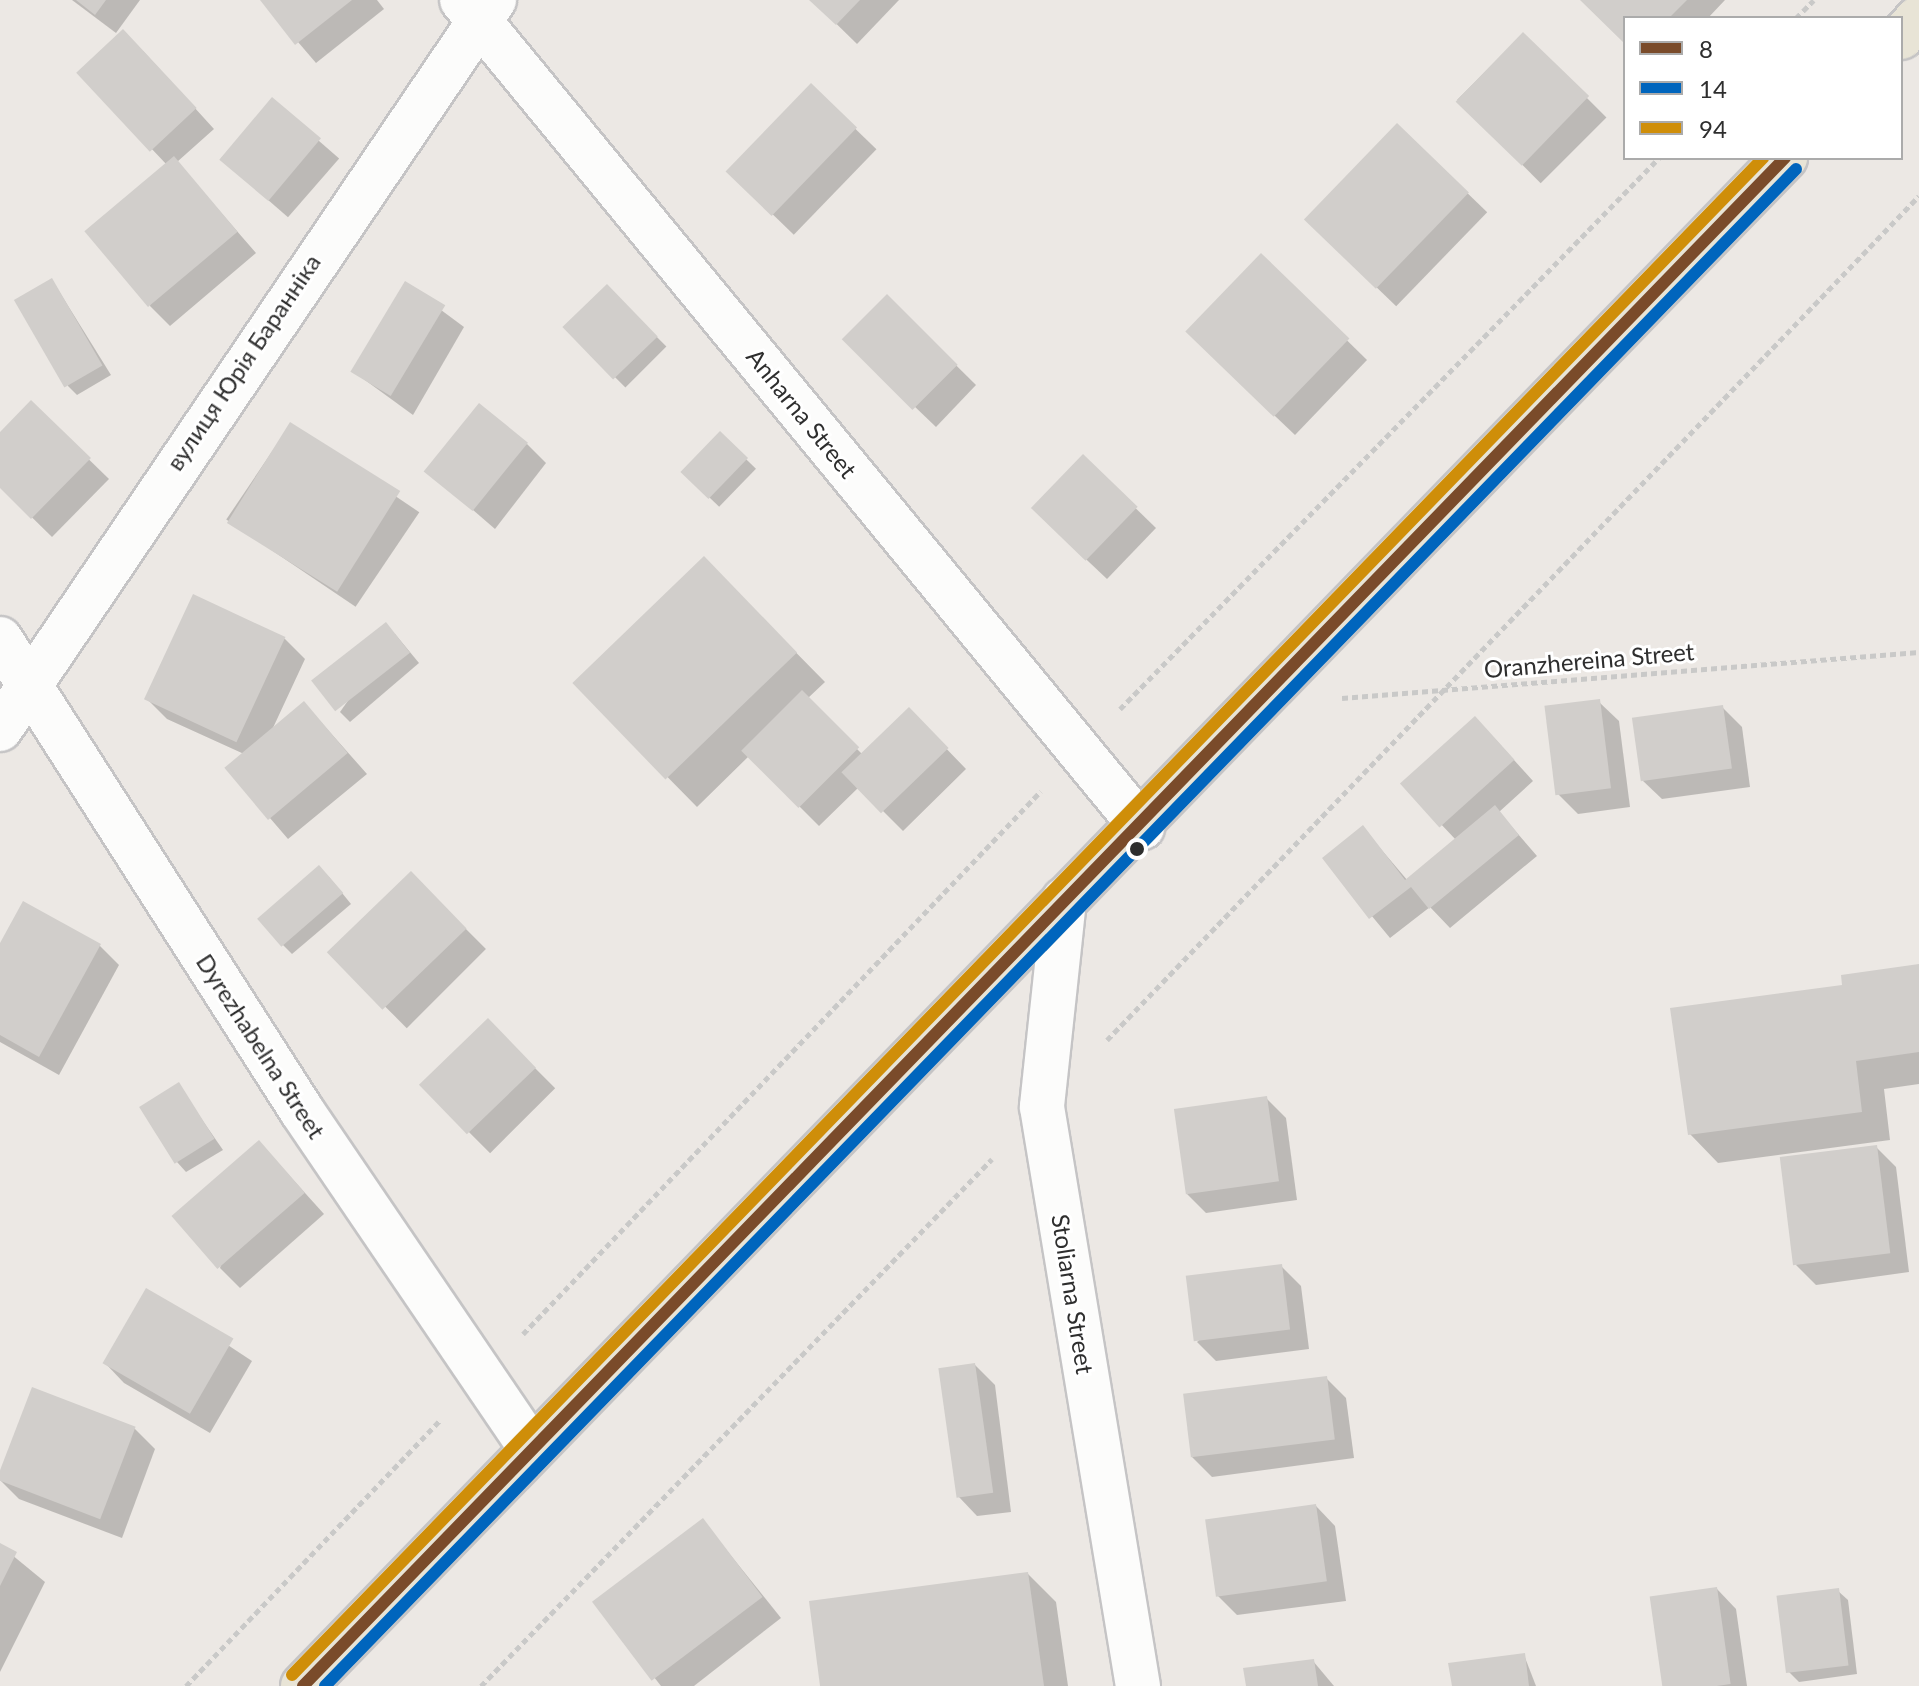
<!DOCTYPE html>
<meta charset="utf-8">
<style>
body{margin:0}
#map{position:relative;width:1919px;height:1686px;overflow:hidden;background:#ece8e4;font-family:Lato,sans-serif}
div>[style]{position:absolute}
.shadow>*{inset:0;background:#0003;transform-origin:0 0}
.building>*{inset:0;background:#d1cecb;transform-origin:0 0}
.path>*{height:5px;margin-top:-2.5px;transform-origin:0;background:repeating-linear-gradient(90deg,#c9c9c8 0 6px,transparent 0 10px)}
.roads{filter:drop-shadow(2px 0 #c5c4c5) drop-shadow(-2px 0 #c5c4c5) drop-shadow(0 2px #c5c4c5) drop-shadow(0 -2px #c5c4c5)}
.minor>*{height:44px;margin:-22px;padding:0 22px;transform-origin:22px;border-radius:22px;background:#fcfcfb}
.primary>*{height:44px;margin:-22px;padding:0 22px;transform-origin:22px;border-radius:22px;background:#e8e4d6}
.bus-1>*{height:12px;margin:-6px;padding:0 6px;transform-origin:6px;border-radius:6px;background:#7a4b2a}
.bus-2>*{height:12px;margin:-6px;padding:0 6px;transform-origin:6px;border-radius:6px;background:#0065bd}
.bus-3>*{height:12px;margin:-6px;padding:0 6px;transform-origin:6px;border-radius:6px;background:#cf8e09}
.dots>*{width:22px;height:22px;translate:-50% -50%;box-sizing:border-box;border:4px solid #fff;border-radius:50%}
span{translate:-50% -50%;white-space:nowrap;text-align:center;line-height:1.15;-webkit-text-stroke:6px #fff;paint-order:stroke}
.street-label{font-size:24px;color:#2e2e2e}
.legend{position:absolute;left:1623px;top:16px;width:280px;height:144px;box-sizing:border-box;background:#fff;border:2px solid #ababab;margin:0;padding:10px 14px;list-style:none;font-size:24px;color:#2e2e2e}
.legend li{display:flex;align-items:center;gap:16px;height:40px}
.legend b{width:40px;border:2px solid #ababab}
</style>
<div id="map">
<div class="shadow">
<i style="clip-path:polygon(72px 0,140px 0,116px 33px)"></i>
<i style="clip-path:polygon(262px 0,377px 0,384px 9px,316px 63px)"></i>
<i style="clip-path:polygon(812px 0,899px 0,857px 44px)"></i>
<i style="clip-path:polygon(1582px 0,1725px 0,1708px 18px,1625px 18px,1625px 42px)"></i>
<i style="left:1523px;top:34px;width:118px;height:93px;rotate:45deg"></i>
<i style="clip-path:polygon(143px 51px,214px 129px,177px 162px,256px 253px,170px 326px,150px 306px,167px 165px,79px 72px)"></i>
<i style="left:811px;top:86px;width:91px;height:119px;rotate:44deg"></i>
<i style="left:272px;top:100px;width:89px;height:78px;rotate:41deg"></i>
<i style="left:1398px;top:126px;width:124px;height:131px;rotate:44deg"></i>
<i style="clip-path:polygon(1261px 256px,1367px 360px,1295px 435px,1208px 352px)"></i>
<i style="clip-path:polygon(52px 280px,111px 375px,77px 395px,68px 386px)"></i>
<i style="clip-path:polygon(406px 284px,464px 327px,413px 415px,354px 372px)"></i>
<i style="left:607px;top:287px;width:84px;height:58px;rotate:45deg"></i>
<i style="clip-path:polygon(887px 297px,976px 385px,936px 427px,865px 359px)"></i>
<i style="clip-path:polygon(31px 403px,109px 479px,52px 537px,0 486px,0 435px)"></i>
<i style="left:290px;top:425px;width:156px;height:114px;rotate:34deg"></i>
<i style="left:720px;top:434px;width:50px;height:53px;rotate:44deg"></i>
<i style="clip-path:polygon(527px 444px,546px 463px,495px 529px,429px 472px)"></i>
<i style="clip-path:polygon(1083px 457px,1156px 528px,1107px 579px,1053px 528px)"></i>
<i style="clip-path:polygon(704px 559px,825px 682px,807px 699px,863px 755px,909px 710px,966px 769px,903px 831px,859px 787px,819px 826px,749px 756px,697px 807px,576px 684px)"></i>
<i style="clip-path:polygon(194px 596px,285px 639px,305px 659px,272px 730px,304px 703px,367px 774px,288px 839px,227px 768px,244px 754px,167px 719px,147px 699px)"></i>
<i style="clip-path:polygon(395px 634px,419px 663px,350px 722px,340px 712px)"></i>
<i style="clip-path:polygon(1599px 702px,1619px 721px,1630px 807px,1578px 814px,1558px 794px)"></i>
<i style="clip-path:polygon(1722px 707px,1742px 727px,1750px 787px,1662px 799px,1642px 780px)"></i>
<i style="clip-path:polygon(1495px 739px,1533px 781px,1499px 812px,1537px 856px,1450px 928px,1430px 907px,1390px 938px,1324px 858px,1363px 828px,1408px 881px,1456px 840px,1404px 785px)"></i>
<i style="left:411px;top:874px;width:106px;height:112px;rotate:45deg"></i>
<i style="clip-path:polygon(329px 877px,351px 904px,292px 954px,282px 944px)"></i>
<i style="clip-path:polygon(99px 945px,119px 965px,59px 1075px,0 1042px,0 947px)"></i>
<i style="clip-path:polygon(1919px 966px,1919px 1084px,1884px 1089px,1890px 1140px,1718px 1163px,1690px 1134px,1844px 986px)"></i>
<i style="left:488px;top:1021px;width:95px;height:92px;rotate:45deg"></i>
<i style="clip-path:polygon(178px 1085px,223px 1150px,186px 1172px,177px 1162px)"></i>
<i style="clip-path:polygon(1266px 1098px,1286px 1118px,1297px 1200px,1206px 1213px,1186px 1193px)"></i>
<i style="clip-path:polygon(259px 1142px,324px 1214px,240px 1288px,220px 1268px)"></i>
<i style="clip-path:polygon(1876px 1147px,1896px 1167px,1909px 1272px,1816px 1285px,1796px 1265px)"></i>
<i style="clip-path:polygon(1281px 1266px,1301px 1286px,1309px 1349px,1216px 1361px,1197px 1342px)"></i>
<i style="clip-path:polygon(146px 1291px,252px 1361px,210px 1433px,124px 1383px,105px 1363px)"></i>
<i style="clip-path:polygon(975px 1365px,995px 1385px,1011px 1512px,977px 1516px,958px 1496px)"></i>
<i style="clip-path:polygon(1326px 1378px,1346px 1398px,1354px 1458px,1212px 1477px,1192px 1457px)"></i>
<i style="clip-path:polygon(33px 1390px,135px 1429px,155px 1449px,122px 1538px,19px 1499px,0 1480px)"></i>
<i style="clip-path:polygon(1316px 1506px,1335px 1526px,1346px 1601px,1237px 1615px,1217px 1595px)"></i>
<i style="clip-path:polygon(703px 1521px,781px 1618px,694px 1686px,661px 1686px,596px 1603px)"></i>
<i style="clip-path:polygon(0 1545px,45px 1582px,0 1672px)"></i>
<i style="clip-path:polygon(1028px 1574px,1056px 1602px,1068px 1686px,822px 1686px)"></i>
<i style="clip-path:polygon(1717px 1589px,1736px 1609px,1747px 1686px,1664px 1686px,1652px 1597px)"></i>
<i style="clip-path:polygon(1838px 1591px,1848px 1600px,1857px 1674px,1799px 1682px,1789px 1672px)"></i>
<i style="clip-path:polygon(1524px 1655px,1536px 1686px,1454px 1686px)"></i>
<i style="clip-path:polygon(1313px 1661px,1334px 1686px,1248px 1686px)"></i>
</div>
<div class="building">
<i style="clip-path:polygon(76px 0,106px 0,95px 15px)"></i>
<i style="clip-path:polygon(260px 0,352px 0,295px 45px)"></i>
<i style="clip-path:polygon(809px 0,860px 0,836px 25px)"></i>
<i style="clip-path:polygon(1580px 0,1687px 0,1669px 18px,1625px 18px,1625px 44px)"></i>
<i style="left:123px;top:29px;width:108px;height:64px;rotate:47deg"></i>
<i style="left:1523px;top:32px;width:92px;height:97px;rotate:44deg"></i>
<i style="left:811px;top:83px;width:64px;height:123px;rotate:44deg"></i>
<i style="left:272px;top:97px;width:64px;height:82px;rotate:40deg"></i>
<i style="left:1397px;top:123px;width:100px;height:134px;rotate:44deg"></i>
<i style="left:174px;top:156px;width:99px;height:117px;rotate:50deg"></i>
<i style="left:1261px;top:253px;width:123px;height:109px;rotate:44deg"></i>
<i style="left:52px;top:278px;width:101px;height:44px;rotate:60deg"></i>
<i style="left:405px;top:281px;width:47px;height:106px;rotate:31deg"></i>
<i style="left:607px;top:284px;width:73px;height:62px;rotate:46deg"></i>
<i style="left:887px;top:294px;width:100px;height:64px;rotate:45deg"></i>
<i style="clip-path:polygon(31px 400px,91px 458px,31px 519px,0 488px,0 432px)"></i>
<i style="left:479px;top:403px;width:63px;height:88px;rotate:39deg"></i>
<i style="left:290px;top:422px;width:130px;height:119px;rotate:32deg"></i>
<i style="left:720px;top:431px;width:39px;height:57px;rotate:44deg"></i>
<i style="left:1083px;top:454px;width:76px;height:75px;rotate:44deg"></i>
<i style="left:704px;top:556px;width:134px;height:183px;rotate:46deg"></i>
<i style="left:193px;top:594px;width:102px;height:116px;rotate:25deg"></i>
<i style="left:386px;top:622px;width:39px;height:95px;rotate:52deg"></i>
<i style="left:802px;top:690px;width:81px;height:86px;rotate:45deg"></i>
<i style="left:1600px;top:699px;width:90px;height:56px;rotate:83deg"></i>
<i style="left:304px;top:701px;width:68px;height:104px;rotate:50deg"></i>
<i style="left:1723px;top:705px;width:64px;height:92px;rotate:82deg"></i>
<i style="left:909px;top:707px;width:57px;height:94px;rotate:46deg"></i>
<i style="left:1475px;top:716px;width:59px;height:101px;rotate:48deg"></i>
<i style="clip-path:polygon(1495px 805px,1519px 835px,1429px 909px,1411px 887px,1369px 919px,1322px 858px,1363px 825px,1405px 880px)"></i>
<i style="left:319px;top:865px;width:37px;height:82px;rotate:49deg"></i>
<i style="left:411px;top:871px;width:80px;height:117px;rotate:46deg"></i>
<i style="clip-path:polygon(23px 901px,101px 944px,39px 1057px,0 1035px,0 943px)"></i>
<i style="clip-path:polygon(1919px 964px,1919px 1052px,1856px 1061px,1862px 1112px,1688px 1135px,1670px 1008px,1842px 985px,1841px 975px)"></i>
<i style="left:488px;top:1018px;width:69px;height:96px;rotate:46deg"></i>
<i style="left:179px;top:1082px;width:67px;height:47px;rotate:58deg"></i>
<i style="left:1267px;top:1096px;width:86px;height:94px;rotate:82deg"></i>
<i style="left:259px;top:1140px;width:70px;height:116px;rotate:49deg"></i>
<i style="left:1877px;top:1145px;width:109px;height:98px;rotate:83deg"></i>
<i style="left:1282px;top:1264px;width:66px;height:97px;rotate:83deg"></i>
<i style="left:146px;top:1288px;width:101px;height:87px;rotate:30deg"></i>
<i style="left:975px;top:1363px;width:131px;height:37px;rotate:82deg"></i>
<i style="left:1327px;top:1376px;width:64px;height:145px;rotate:83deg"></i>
<i style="left:32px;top:1387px;width:111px;height:99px;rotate:21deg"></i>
<i style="left:1316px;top:1504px;width:78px;height:112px;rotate:82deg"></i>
<i style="left:703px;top:1518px;width:99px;height:139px;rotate:53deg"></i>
<i style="clip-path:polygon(0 1543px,17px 1552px,0 1586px)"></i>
<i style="clip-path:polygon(1028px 1572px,1044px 1686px,820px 1686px,809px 1601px)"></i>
<i style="left:1717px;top:1587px;width:98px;height:68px;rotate:82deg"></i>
<i style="left:1839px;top:1588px;width:78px;height:63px;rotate:83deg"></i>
<i style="clip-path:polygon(1525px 1653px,1529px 1686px,1452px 1686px,1448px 1663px)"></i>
<i style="clip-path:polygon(1314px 1659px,1318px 1686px,1246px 1686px,1243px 1668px)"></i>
</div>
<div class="path">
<i style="left:1796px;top:18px;width:25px;rotate:-45deg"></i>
<i style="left:1342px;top:698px;width:579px;rotate:-4.56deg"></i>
<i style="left:1120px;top:709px;width:771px;rotate:-45.63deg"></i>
<i style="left:1107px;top:1040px;width:1171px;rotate:-46.11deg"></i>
<i style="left:523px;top:1334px;width:750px;rotate:-46.35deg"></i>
<i style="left:186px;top:1686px;width:369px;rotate:-46.3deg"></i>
<i style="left:481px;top:1686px;width:734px;rotate:-45.88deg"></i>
</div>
<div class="roads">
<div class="minor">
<i style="left:462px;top:0;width:1071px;rotate:50.57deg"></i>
<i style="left:0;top:639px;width:560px;rotate:57.39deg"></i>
<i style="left:302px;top:1111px;width:407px;rotate:55.8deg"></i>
<i style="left:0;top:729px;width:881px;rotate:-55.88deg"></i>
<i style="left:1064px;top:900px;width:208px;rotate:96.1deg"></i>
<i style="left:1042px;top:1107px;width:587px;rotate:80.59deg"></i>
</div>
<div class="primary">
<i style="left:1901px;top:37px;width:26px;rotate:-47deg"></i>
<i style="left:303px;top:1686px;width:2129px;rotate:-45.88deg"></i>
</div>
</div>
<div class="bus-1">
<i style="left:303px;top:1686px;width:2129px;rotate:-45.88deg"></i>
</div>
<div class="bus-2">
<i style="left:325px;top:1686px;width:2113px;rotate:-45.88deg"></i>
</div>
<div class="bus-3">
<i style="left:292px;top:1675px;width:2113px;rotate:-45.88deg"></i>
</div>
<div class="dots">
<i style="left:1137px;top:849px;background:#2e2e2e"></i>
</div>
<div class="street-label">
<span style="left:243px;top:362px;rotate:-56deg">вулиця Юрія Баранніка</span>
<span style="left:802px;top:413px;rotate:51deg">Anharna Street</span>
<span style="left:1589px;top:660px;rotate:-5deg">Oranzhereina Street</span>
<span style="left:261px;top:1046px;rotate:57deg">Dyrezhabelna Street</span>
<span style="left:1073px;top:1294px;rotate:81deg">Stoliarna Street</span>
</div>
<ul class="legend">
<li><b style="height:10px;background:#7a4b2a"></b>8</li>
<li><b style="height:10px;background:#0065bd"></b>14</li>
<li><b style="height:10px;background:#cf8e09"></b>94</li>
</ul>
</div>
